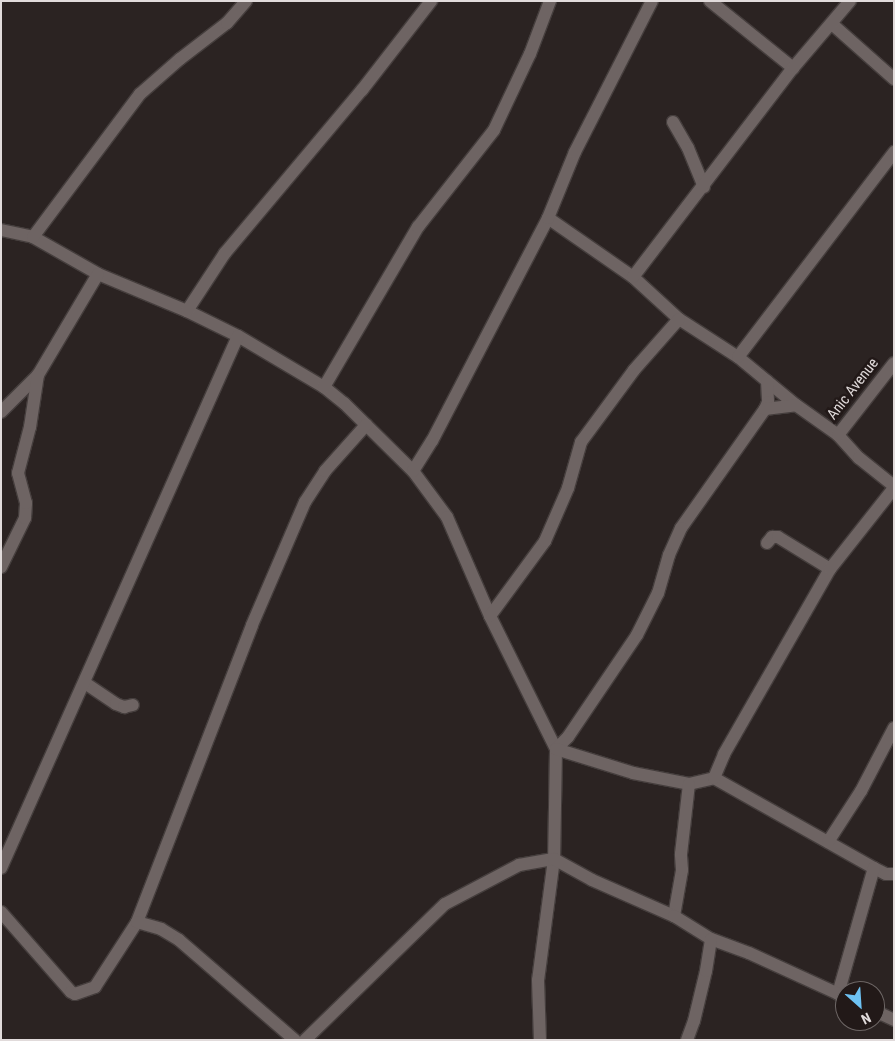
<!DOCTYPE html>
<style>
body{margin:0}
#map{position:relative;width:895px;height:1041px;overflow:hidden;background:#2b2322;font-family:"Roboto Condensed",sans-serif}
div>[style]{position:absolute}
.roads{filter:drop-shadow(1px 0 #453e3d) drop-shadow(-1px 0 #453e3d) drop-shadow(0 1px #453e3d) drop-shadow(0 -1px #453e3d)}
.street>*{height:12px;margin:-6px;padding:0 6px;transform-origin:6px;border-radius:6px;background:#6e6463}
span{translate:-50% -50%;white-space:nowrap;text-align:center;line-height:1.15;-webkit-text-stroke:5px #221918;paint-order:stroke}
.street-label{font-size:15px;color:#e1dbdb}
.frame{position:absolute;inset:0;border:2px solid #e1dbdb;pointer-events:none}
.north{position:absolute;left:835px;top:981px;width:50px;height:50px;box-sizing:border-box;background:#221918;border:1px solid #6e6766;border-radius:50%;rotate:154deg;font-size:14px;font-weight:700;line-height:20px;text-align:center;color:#e1dbdb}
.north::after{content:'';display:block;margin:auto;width:18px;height:22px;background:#6ec2f3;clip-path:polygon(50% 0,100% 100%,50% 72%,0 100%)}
</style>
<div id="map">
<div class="roads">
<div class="street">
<i style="left:710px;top:1px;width:107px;rotate:38.9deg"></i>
<i style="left:832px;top:24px;width:83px;rotate:41.6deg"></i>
<i style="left:673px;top:122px;width:30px;rotate:60deg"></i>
<i style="left:688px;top:148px;width:42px;rotate:67.7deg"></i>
<i style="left:548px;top:218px;width:103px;rotate:34.8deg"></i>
<i style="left:633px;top:277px;width:62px;rotate:42.4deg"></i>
<i style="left:679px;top:319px;width:70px;rotate:32.8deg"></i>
<i style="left:738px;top:357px;width:75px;rotate:39.6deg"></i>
<i style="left:796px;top:405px;width:52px;rotate:35.5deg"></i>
<i style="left:838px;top:435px;width:31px;rotate:48deg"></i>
<i style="left:859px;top:458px;width:45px;rotate:38.7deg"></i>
<i style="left:1px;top:230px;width:33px;rotate:12deg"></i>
<i style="left:33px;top:237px;width:75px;rotate:29.6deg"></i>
<i style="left:98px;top:274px;width:96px;rotate:22.6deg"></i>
<i style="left:187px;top:311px;width:57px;rotate:26.1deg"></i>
<i style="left:238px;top:336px;width:100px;rotate:30.7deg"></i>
<i style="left:324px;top:387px;width:26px;rotate:39deg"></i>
<i style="left:344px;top:403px;width:97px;rotate:44.6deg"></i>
<i style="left:413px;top:471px;width:57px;rotate:53.5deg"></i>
<i style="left:447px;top:517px;width:108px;rotate:66.5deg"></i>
<i style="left:490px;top:616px;width:148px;rotate:63.6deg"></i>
<i style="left:556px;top:749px;width:110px;rotate:91deg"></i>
<i style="left:554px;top:859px;width:122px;rotate:97.5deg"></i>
<i style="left:538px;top:980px;width:60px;rotate:88.1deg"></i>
<i style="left:33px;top:237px;width:179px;rotate:-53.2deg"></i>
<i style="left:140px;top:94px;width:53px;rotate:-41.2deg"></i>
<i style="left:180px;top:59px;width:59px;rotate:-37.5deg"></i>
<i style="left:227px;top:23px;width:29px;rotate:-49deg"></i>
<i style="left:633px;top:277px;width:263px;rotate:-52.6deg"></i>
<i style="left:793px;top:68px;width:88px;rotate:-49.6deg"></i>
<i style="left:187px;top:311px;width:69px;rotate:-56.8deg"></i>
<i style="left:225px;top:253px;width:213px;rotate:-50deg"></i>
<i style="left:362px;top:90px;width:113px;rotate:-52.2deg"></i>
<i style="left:738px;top:357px;width:258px;rotate:-52.7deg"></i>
<i style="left:767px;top:381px;width:21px;rotate:87deg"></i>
<i style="left:768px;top:402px;width:8px;rotate:113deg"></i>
<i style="left:765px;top:409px;width:146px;rotate:125.2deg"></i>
<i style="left:681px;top:528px;width:30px;rotate:114deg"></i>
<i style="left:669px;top:555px;width:40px;rotate:106deg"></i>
<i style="left:658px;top:593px;width:47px;rotate:116.6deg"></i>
<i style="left:637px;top:635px;width:123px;rotate:124.1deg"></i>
<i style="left:568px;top:737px;width:17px;rotate:135deg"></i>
<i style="left:556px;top:749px;width:81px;rotate:17.3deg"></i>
<i style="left:633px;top:773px;width:57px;rotate:11.1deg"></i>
<i style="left:689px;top:784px;width:26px;rotate:-13deg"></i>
<i style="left:714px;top:778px;width:184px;rotate:29.4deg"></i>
<i style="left:874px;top:868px;width:13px;rotate:27deg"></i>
<i style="left:886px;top:874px;width:8px"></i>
<i style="left:324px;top:387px;width:186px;rotate:-59.6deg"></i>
<i style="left:418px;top:227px;width:123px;rotate:-51.9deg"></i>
<i style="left:494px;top:130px;width:84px;rotate:-64.7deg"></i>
<i style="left:530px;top:54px;width:57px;rotate:-69.3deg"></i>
<i style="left:765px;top:409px;width:31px;rotate:-7deg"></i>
<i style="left:1px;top:412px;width:52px;rotate:-45deg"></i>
<i style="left:38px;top:375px;width:117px;rotate:-59.3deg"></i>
<i style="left:838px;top:435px;width:91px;rotate:-52.1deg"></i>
<i style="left:413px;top:471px;width:36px;rotate:-58deg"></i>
<i style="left:432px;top:441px;width:251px;rotate:-62.5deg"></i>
<i style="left:548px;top:218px;width:71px;rotate:-67.8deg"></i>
<i style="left:575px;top:152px;width:169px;rotate:-63deg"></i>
<i style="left:767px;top:543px;width:8px;rotate:-50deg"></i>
<i style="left:772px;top:537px;width:6px"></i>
<i style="left:778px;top:537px;width:61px;rotate:31.6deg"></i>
<i style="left:1px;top:567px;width:55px;rotate:-63.9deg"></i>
<i style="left:25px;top:518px;width:15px;rotate:-86deg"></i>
<i style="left:26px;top:503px;width:31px;rotate:-105deg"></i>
<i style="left:18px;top:473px;width:48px;rotate:-75.4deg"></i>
<i style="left:30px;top:427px;width:53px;rotate:-81.3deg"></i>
<i style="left:490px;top:616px;width:93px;rotate:-53.7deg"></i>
<i style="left:545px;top:541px;width:58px;rotate:-66.5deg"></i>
<i style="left:568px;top:488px;width:48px;rotate:-74.2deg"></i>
<i style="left:581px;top:442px;width:89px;rotate:-53.6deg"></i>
<i style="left:634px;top:370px;width:68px;rotate:-48.6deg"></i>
<i style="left:85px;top:683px;width:37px;rotate:34deg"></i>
<i style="left:116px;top:704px;width:9px;rotate:21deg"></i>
<i style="left:124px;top:707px;width:9px;rotate:-13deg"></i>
<i style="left:714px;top:778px;width:26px;rotate:-67deg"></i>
<i style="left:724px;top:754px;width:213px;rotate:-60.2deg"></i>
<i style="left:830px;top:569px;width:103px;rotate:-51.7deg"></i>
<i style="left:828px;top:842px;width:61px;rotate:-57.1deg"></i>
<i style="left:861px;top:791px;width:71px;rotate:-62.4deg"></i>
<i style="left:1px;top:868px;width:582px;rotate:-65.99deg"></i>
<i style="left:1px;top:912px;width:106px;rotate:48.8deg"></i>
<i style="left:71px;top:992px;width:4px;rotate:27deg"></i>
<i style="left:75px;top:994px;width:21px;rotate:-19deg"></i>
<i style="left:95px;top:987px;width:77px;rotate:-57.1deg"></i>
<i style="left:137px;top:922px;width:318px;rotate:-68.8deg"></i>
<i style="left:252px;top:625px;width:134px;rotate:-66.7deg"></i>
<i style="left:305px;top:502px;width:37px;rotate:-57deg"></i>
<i style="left:325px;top:471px;width:62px;rotate:-48.3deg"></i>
<i style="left:674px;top:916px;width:47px;rotate:-80.1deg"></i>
<i style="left:682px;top:870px;width:16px;rotate:-94deg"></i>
<i style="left:681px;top:854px;width:70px;rotate:-83.5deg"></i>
<i style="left:137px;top:922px;width:25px;rotate:16deg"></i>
<i style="left:161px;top:929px;width:21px;rotate:31deg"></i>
<i style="left:179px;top:940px;width:153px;rotate:40.8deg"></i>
<i style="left:838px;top:994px;width:131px;rotate:-74.1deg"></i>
<i style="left:875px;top:1011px;width:21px;rotate:25deg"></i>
<i style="left:305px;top:1040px;width:195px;rotate:-44.2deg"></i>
<i style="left:445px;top:904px;width:84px;rotate:-27.8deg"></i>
<i style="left:519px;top:865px;width:36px;rotate:-10deg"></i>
<i style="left:554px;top:859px;width:43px;rotate:28.9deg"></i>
<i style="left:592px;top:880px;width:90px;rotate:23.7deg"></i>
<i style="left:674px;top:916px;width:44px;rotate:31.9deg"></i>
<i style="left:711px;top:939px;width:40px;rotate:20.2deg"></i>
<i style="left:749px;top:953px;width:106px;rotate:24.6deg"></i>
<i style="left:687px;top:1040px;width:20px;rotate:-70deg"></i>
<i style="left:694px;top:1021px;width:51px;rotate:-76.5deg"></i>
<i style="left:706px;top:971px;width:32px;rotate:-81deg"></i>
</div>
</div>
<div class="street-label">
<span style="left:853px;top:389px;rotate:-52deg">Anic Avenue</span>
</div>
<div class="frame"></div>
<div class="north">N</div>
</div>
